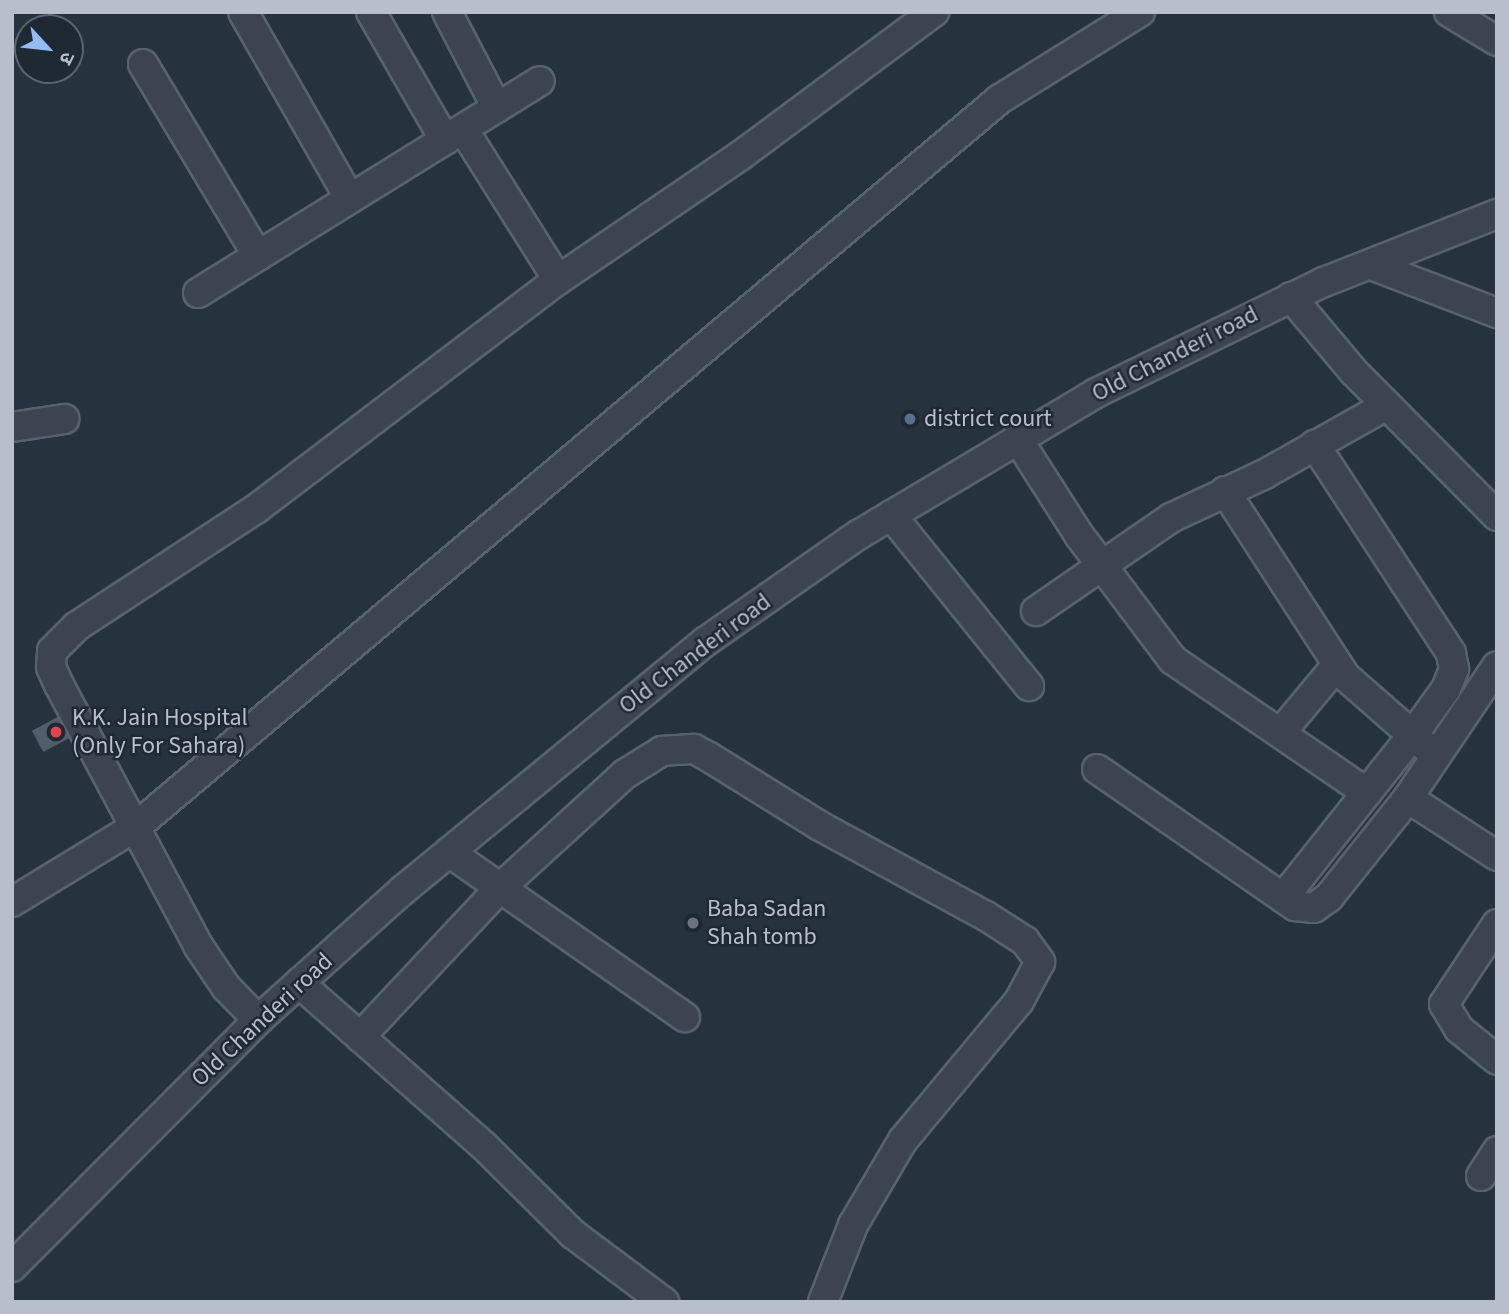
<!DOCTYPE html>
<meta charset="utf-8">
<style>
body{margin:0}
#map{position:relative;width:1509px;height:1314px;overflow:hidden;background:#27323f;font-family:"Source Sans 3","Noto Sans Devanagari",sans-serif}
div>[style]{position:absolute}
.building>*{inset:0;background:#505d6a;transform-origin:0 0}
.roads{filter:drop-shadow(2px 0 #58626d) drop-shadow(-2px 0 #58626d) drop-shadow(0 2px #58626d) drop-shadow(0 -2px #58626d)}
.minor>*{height:28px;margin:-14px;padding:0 14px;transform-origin:14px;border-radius:14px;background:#3b444f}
.dots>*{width:19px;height:19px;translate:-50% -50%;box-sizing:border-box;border:4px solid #1f2934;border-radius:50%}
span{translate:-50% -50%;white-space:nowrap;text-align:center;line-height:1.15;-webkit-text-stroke:5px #1f2934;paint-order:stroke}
.street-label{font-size:24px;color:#b7bfca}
.poi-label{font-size:24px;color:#b7bfca}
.left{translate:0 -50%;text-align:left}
.frame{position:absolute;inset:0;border:14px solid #b7bfca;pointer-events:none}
.north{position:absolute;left:14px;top:14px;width:70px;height:70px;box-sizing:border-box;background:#1f2934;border:2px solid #5c6570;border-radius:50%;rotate:117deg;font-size:19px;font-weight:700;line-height:28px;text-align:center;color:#b7bfca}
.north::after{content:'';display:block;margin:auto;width:24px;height:32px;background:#92bdf3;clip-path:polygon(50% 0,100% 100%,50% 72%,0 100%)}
</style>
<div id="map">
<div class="building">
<i style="left:69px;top:711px;width:24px;height:42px;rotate:62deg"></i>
</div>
<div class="roads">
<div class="minor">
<i style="left:243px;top:12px;width:215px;rotate:60.2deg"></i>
<i style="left:371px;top:12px;width:148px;rotate:60deg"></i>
<i style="left:447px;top:12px;width:108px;rotate:62.5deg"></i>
<i style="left:1449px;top:12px;width:56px;rotate:31.1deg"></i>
<i style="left:143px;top:64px;width:224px;rotate:59.1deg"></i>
<i style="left:463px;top:129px;width:178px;rotate:57.8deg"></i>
<i style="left:1371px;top:265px;width:135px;rotate:20.9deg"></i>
<i style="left:198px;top:293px;width:402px;rotate:-31.8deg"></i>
<i style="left:1291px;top:297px;width:98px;rotate:50deg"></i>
<i style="left:1354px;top:372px;width:203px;rotate:45.2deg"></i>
<i style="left:12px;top:427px;width:53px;rotate:-8.7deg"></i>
<i style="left:1017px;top:438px;width:115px;rotate:57.4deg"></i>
<i style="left:1079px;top:535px;width:156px;rotate:53.1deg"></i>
<i style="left:1173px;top:660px;width:235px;rotate:34.4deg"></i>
<i style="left:1225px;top:491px;width:222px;rotate:57deg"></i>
<i style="left:1346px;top:677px;width:108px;rotate:41.2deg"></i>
<i style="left:891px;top:515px;width:220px;rotate:51.1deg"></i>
<i style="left:1036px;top:611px;width:164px;rotate:-34.6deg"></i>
<i style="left:1171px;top:518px;width:102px;rotate:-25.1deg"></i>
<i style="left:1263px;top:475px;width:142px;rotate:-29.4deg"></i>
<i style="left:1282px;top:731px;width:86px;rotate:-50.2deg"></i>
<i style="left:1097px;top:769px;width:241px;rotate:34.7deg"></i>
<i style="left:1295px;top:906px;width:19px;rotate:6deg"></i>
<i style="left:1314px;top:908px;width:19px;rotate:-36deg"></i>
<i style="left:1329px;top:897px;width:127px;rotate:-51.4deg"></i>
<i style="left:1408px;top:798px;width:159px;rotate:-56deg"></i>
<i style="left:1408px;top:798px;width:106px;rotate:33.1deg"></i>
<i style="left:449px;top:852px;width:288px;rotate:35deg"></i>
<i style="left:1283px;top:898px;width:207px;rotate:-51.5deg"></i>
<i style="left:1412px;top:736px;width:58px;rotate:-54.1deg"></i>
<i style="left:1446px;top:689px;width:22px;rotate:-68deg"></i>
<i style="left:1454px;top:669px;width:16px;rotate:-101deg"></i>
<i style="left:1451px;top:653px;width:249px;rotate:-123.2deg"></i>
<i style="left:12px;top:902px;width:148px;rotate:-31.4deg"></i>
<i style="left:138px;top:825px;width:1127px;rotate:-40.11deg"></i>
<i style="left:1000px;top:99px;width:165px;rotate:-31.9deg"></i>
<i style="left:1497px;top:924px;width:96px;rotate:123.5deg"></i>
<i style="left:1444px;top:1004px;width:29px;rotate:59deg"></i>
<i style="left:1459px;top:1029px;width:49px;rotate:39.2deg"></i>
<i style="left:299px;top:983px;width:247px;rotate:41.4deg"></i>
<i style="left:484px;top:1146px;width:125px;rotate:44.7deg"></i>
<i style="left:573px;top:1234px;width:114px;rotate:36.8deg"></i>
<i style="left:258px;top:1020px;width:46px;rotate:-134.1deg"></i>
<i style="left:226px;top:987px;width:48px;rotate:-124deg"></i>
<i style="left:199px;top:947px;width:297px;rotate:-118.1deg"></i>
<i style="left:59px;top:685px;width:20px;rotate:-114deg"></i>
<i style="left:51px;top:667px;width:16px;rotate:-86deg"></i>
<i style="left:52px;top:651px;width:35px;rotate:-45deg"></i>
<i style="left:77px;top:626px;width:214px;rotate:-33.2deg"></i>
<i style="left:256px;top:509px;width:379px;rotate:-37.2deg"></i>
<i style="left:558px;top:280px;width:220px;rotate:-34.3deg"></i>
<i style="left:740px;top:156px;width:242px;rotate:-36.6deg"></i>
<i style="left:360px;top:1037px;width:204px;rotate:-46.8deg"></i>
<i style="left:500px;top:888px;width:169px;rotate:-42.4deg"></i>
<i style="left:625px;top:774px;width:44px;rotate:-31.9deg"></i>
<i style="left:662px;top:751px;width:32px;rotate:-4deg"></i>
<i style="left:694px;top:749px;width:17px;rotate:28deg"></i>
<i style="left:709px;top:757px;width:131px;rotate:31.9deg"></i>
<i style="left:820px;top:826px;width:189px;rotate:28.5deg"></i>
<i style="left:986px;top:916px;width:46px;rotate:32.7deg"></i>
<i style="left:1025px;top:941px;width:26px;rotate:54deg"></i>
<i style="left:1040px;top:962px;width:44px;rotate:118.3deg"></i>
<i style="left:1019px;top:1001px;width:181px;rotate:129.8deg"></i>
<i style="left:903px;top:1140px;width:99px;rotate:120.5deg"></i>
<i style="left:853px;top:1225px;width:83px;rotate:111.3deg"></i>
<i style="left:1481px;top:1176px;width:30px;rotate:-57deg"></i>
<i style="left:12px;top:1267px;width:349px;rotate:-45.1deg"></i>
<i style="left:258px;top:1020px;width:195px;rotate:-41.9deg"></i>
<i style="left:403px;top:890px;width:391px;rotate:-39.4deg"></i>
<i style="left:705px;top:642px;width:187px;rotate:-35deg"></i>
<i style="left:858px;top:535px;width:277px;rotate:-30.8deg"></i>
<i style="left:1096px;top:393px;width:254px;rotate:-26deg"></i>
<i style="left:1324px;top:282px;width:186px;rotate:-21.5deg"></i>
</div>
</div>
<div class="dots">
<i style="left:910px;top:419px;background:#5c6f8a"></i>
<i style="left:56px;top:732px;background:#e0444e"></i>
<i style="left:693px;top:923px;background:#6b7280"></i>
</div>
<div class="street-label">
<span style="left:1175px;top:354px;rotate:-27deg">Old Chanderi road</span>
<span style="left:695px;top:654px;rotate:-37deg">Old Chanderi road</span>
<span style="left:262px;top:1020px;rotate:-43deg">Old Chanderi road</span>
</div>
<div class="poi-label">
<span class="left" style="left:924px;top:419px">district court</span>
<span class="left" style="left:72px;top:732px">K.K. Jain Hospital<br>(Only For Sahara)</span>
<span class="left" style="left:707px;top:923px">Baba Sadan<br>Shah tomb</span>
</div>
<div class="frame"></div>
<div class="north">उ</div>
</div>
